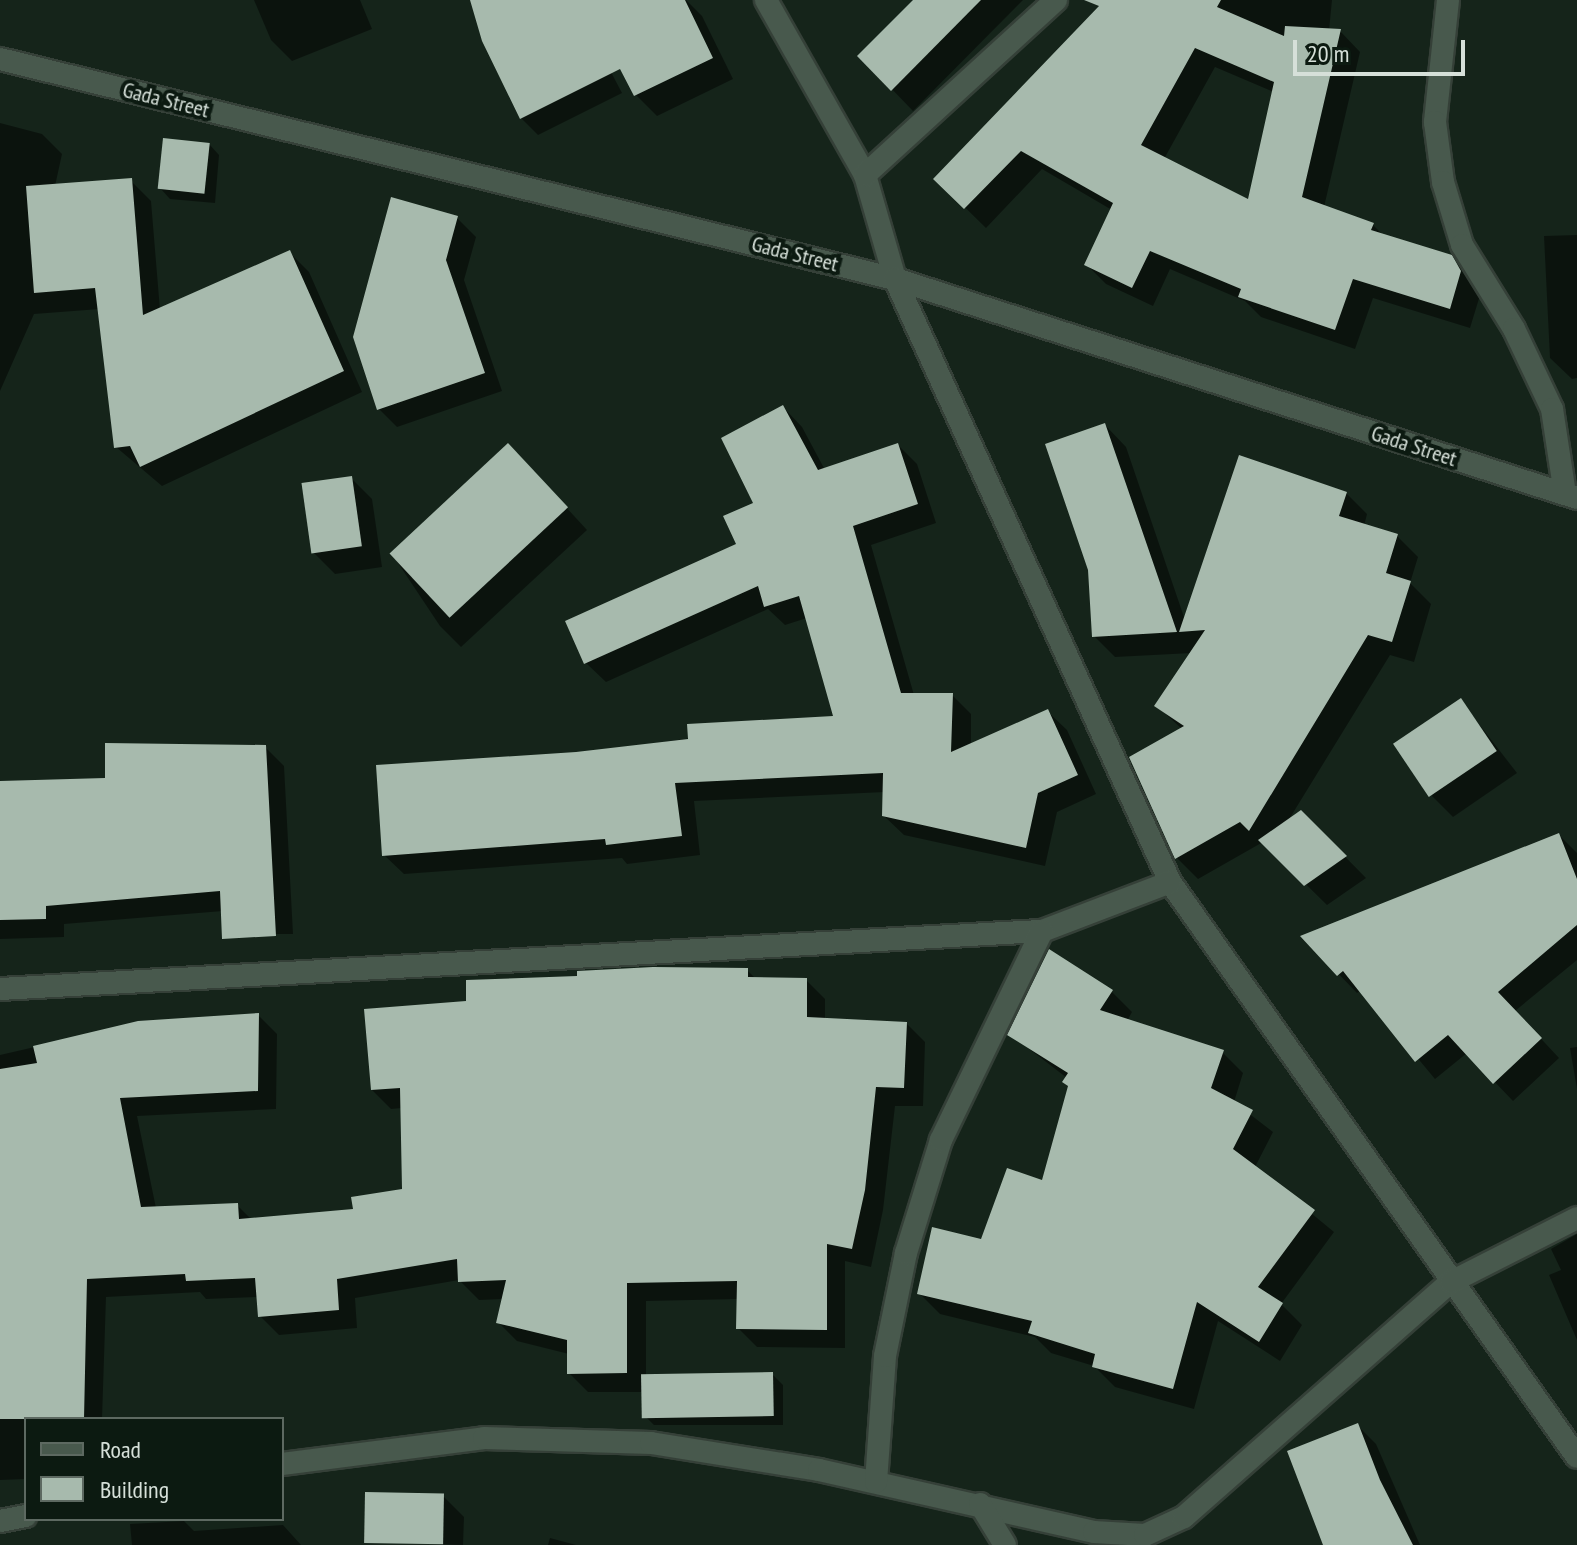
<!DOCTYPE html>
<style>
body{margin:0}
#map{position:relative;width:1577px;height:1545px;overflow:hidden;background:#15241a;font-family:"PT Sans Narrow",sans-serif}
div>[style]{position:absolute}
.shadow>*{inset:0;background:#0007}
.building>*{inset:0;background:#a7baad;transform-origin:0 0}
.roads{filter:drop-shadow(2px 0 #354038) drop-shadow(-2px 0 #354038) drop-shadow(0 2px #354038) drop-shadow(0 -2px #354038)}
.minor>*{height:22px;margin:-11px;padding:0 11px;transform-origin:11px;border-radius:11px;background:#48594d}
.tertiary>*{height:22px;margin:-11px;padding:0 11px;transform-origin:11px;border-radius:11px;background:#48594d}
span{translate:-50% -50%;white-space:nowrap;text-align:center;line-height:1.15;-webkit-text-stroke:8px #0c1a11;paint-order:stroke}
.street-label{font-size:22px;color:#d6e0d9}
.legend{position:absolute;left:24px;top:1417px;width:260px;height:104px;box-sizing:border-box;background:#0c1a11;border:2px solid #5d6961;margin:0;padding:10px 14px;list-style:none;font-size:24px;color:#d6e0d9}
.legend li{display:flex;align-items:center;gap:16px;height:40px}
.legend b{width:40px;border:2px solid #5d6961}
.scale{position:absolute;left:1293px;top:40px;width:172px;height:36px;box-sizing:border-box;border:4px solid #d6e0d9;border-top:0;padding-left:10px;font-size:24px;line-height:28px;white-space:nowrap;color:#d6e0d9;-webkit-text-stroke:6px #0c1a11;paint-order:stroke}
</style>
<div id="map">
<div class="shadow">
<i style="clip-path:polygon(254px 0,360px 0,372px 29px,292px 61px,271px 40px)"></i>
<i style="clip-path:polygon(486px 0,573px 0,622px 93px,538px 135px,521px 118px)"></i>
<i style="clip-path:polygon(671px 0,686px 0,702px 16px,733px 79px,657px 116px,636px 95px,605px 33px)"></i>
<i style="clip-path:polygon(916px 0,1023px 0,913px 111px,860px 56px)"></i>
<i style="clip-path:polygon(evenodd,1107px 0,1332px 0,1329px 31px,1340px 31px,1360px 52px,1324px 207px,1373px 225px,1384px 236px,1451px 257px,1481px 292px,1470px 328px,1373px 298px,1355px 349px,1261px 317px,1245px 301px,1170px 269px,1153px 306px,1106px 284px,1086px 264px,1112px 210px,1042px 169px,986px 228px,936px 179px,1107px 0,1215px 67px,1274px 92px,1250px 202px,1164px 159px,1215px 67px)"></i>
<i style="clip-path:polygon(0 123px,42px 134px,62px 154px,55px 186px,131px 181px,151px 201px,160px 310px,289px 252px,309px 272px,362px 392px,162px 486px,116px 447px,100px 309px,34px 314px,0 391px)"></i>
<i style="clip-path:polygon(209px 144px,219px 155px,215px 203px,170px 199px,160px 188px)"></i>
<i style="clip-path:polygon(457px 218px,476px 237px,464px 280px,502px 391px,397px 427px,379px 409px)"></i>
<i style="clip-path:polygon(1577px 235px,1577px 378px,1572px 379px,1550px 358px,1544px 236px)"></i>
<i style="clip-path:polygon(783px 407px,802px 427px,825px 470px,898px 445px,917px 464px,936px 523px,871px 545px,914px 695px,952px 695px,971px 714px,971px 746px,1047px 711px,1067px 730px,1096px 794px,1057px 812px,1045px 866px,904px 835px,884px 816px,885px 792px,694px 801px,700px 855px,627px 864px,622px 858px,404px 874px,384px 855px,577px 754px,835px 718px,807px 618px,785px 625px,768px 609px,606px 682px,586px 663px,738px 545px,756px 504px)"></i>
<i style="clip-path:polygon(1105px 425px,1126px 447px,1185px 620px,1346px 493px,1367px 514px,1364px 526px,1397px 536px,1418px 557px,1410px 583px,1431px 604px,1414px 662px,1390px 655px,1288px 821px,1301px 812px,1366px 878px,1327px 905px,1263px 842px,1198px 879px,1177px 858px,1131px 758px,1182px 729px,1157px 706px,1192px 653px,1115px 657px,1094px 636px)"></i>
<i style="clip-path:polygon(529px 467px,587px 530px,461px 647px,440px 626px,392px 554px)"></i>
<i style="clip-path:polygon(351px 478px,372px 499px,382px 567px,335px 574px,314px 553px)"></i>
<i style="clip-path:polygon(1461px 701px,1517px 773px,1453px 817px,1432px 796px)"></i>
<i style="clip-path:polygon(265px 747px,284px 766px,293px 934px,242px 934px,223px 911px,64px 924px,64px 937px,0 939px,0 783px,107px 780px)"></i>
<i style="clip-path:polygon(1559px 835px,1577px 853px,1577px 960px,1515px 1011px,1559px 1058px,1513px 1101px,1467px 1053px,1435px 1079px,1361px 990px,1357px 993px,1303px 937px)"></i>
<i style="clip-path:polygon(747px 970px,756px 979px,806px 980px,825px 999px,825px 1020px,906px 1023px,925px 1042px,923px 1106px,895px 1106px,883px 1210px,871px 1267px,845px 1261px,845px 1348px,757px 1347px,738px 1328px,739px 1299px,646px 1301px,646px 1376px,772px 1374px,783px 1385px,783px 1425px,654px 1425px,643px 1414px,643px 1392px,588px 1392px,569px 1373px,569px 1354px,517px 1341px,498px 1322px,503px 1299px,479px 1300px,459px 1280px,355px 1298px,357px 1328px,279px 1335px,260px 1316px,259px 1297px,206px 1299px,200px 1292px,106px 1297px,102px 1419px,26px 1419px,26px 1479px,0 1480px,0 1055px,139px 1023px,258px 1015px,277px 1034px,276px 1109px,137px 1116px,156px 1208px,237px 1205px,252px 1220px,356px 1211px,404px 1190px,402px 1108px,391px 1109px,372px 1090px,468px 1003px)"></i>
<i style="clip-path:polygon(1111px 991px,1132px 1012px,1127px 1021px,1222px 1052px,1243px 1073px,1234px 1102px,1273px 1132px,1255px 1167px,1334px 1232px,1281px 1304px,1302px 1325px,1280px 1361px,1218px 1321px,1194px 1409px,1115px 1387px,1094px 1366px,1051px 1353px,1035px 1337px,940px 1314px,920px 1294px,1043px 1183px,1070px 1087px,1067px 1078px,1010px 1034px)"></i>
<i style="clip-path:polygon(1577px 1047px,1577px 1089px,1570px 1048px)"></i>
<i style="clip-path:polygon(1577px 1234px,1577px 1340px,1549px 1275px,1561px 1270px,1551px 1249px)"></i>
<i style="clip-path:polygon(1357px 1425px,1376px 1444px,1420px 1545px,1329px 1545px)"></i>
<i style="clip-path:polygon(443px 1496px,464px 1517px,463px 1545px,366px 1542px)"></i>
<i style="clip-path:polygon(184px 1521px,194px 1531px,283px 1525px,301px 1545px,132px 1545px,130px 1524px)"></i>
<i style="clip-path:polygon(550px 1538px,576px 1545px,548px 1545px)"></i>
</div>
<div class="building">
<i style="clip-path:polygon(470px 0,685px 0,713px 58px,634px 96px,620px 69px,520px 119px,482px 41px)"></i>
<i style="clip-path:polygon(913px 0,981px 0,891px 91px,857px 56px)"></i>
<i style="clip-path:polygon(evenodd,1084px 0,1221px 0,1217px 7px,1284px 36px,1285px 26px,1341px 29px,1302px 197px,1374px 223px,1371px 230px,1452px 255px,1461px 271px,1450px 309px,1353px 279px,1335px 330px,1238px 297px,1241px 289px,1150px 251px,1132px 288px,1084px 265px,1113px 203px,1021px 151px,964px 209px,933px 179px,1099px 6px,1084px 0,1195px 48px,1274px 82px,1248px 199px,1141px 145px,1195px 48px)"></i>
<i style="left:163px;top:138px;width:47px;height:51px;rotate:6deg"></i>
<i style="clip-path:polygon(132px 178px,143px 315px,290px 250px,344px 371px,140px 467px,130px 446px,114px 448px,95px 288px,34px 293px,26px 186px)"></i>
<i style="clip-path:polygon(391px 197px,458px 216px,446px 260px,485px 373px,377px 410px,353px 337px)"></i>
<i style="clip-path:polygon(783px 405px,818px 470px,898px 443px,918px 504px,853px 526px,901px 693px,953px 693px,951px 752px,1048px 709px,1078px 775px,1038px 793px,1026px 848px,882px 816px,883px 773px,675px 783px,682px 836px,606px 845px,605px 839px,382px 856px,376px 765px,576px 752px,688px 739px,687px 724px,833px 716px,799px 596px,764px 607px,758px 586px,584px 664px,565px 621px,736px 544px,723px 516px,753px 503px,721px 438px)"></i>
<i style="clip-path:polygon(1105px 423px,1177px 632px,1092px 637px,1088px 570px,1045px 444px)"></i>
<i style="left:508px;top:443px;width:88px;height:162px;rotate:47deg"></i>
<i style="clip-path:polygon(1239px 455px,1347px 492px,1339px 516px,1398px 534px,1386px 573px,1411px 581px,1392px 642px,1368px 635px,1249px 831px,1240px 822px,1175px 859px,1129px 757px,1184px 726px,1154px 706px,1205px 630px,1179px 632px)"></i>
<i style="left:352px;top:476px;width:71px;height:51px;rotate:82deg"></i>
<i style="left:1461px;top:698px;width:64px;height:82px;rotate:56deg"></i>
<i style="clip-path:polygon(105px 743px,266px 745px,276px 936px,222px 939px,220px 891px,46px 906px,46px 919px,0 920px,0 781px,105px 778px)"></i>
<i style="clip-path:polygon(1301px 810px,1347px 856px,1304px 886px,1258px 840px)"></i>
<i style="clip-path:polygon(1559px 833px,1577px 879px,1577px 925px,1498px 992px,1542px 1038px,1493px 1084px,1448px 1035px,1415px 1062px,1343px 971px,1337px 976px,1300px 936px)"></i>
<i style="clip-path:polygon(1049px 949px,1113px 990px,1100px 1010px,1224px 1050px,1211px 1088px,1253px 1110px,1233px 1149px,1315px 1210px,1258px 1287px,1283px 1303px,1259px 1342px,1197px 1302px,1173px 1389px,1092px 1367px,1095px 1354px,1028px 1333px,1032px 1321px,917px 1294px,932px 1227px,981px 1239px,1007px 1168px,1042px 1180px,1068px 1086px,1062px 1082px,1068px 1073px,1007px 1035px)"></i>
<i style="clip-path:polygon(653px 967px,748px 968px,748px 977px,807px 978px,807px 1017px,907px 1022px,904px 1088px,876px 1087px,865px 1190px,852px 1249px,827px 1244px,827px 1330px,736px 1329px,737px 1281px,627px 1283px,627px 1373px,567px 1374px,567px 1340px,496px 1323px,506px 1280px,458px 1282px,457px 1259px,337px 1279px,339px 1310px,258px 1317px,255px 1278px,186px 1281px,185px 1274px,87px 1279px,84px 1419px,0 1419px,0 1069px,37px 1063px,33px 1046px,138px 1021px,259px 1013px,258px 1091px,120px 1098px,141px 1207px,238px 1203px,239px 1219px,353px 1209px,351px 1197px,402px 1189px,400px 1088px,371px 1090px,364px 1009px,466px 1001px,466px 980px,577px 976px,577px 971px)"></i>
<i style="left:773px;top:1372px;width:44px;height:132px;rotate:89deg"></i>
<i style="clip-path:polygon(1358px 1423px,1380px 1480px,1413px 1545px,1323px 1545px,1287px 1451px)"></i>
<i style="left:365px;top:1492px;width:79px;height:51px;rotate:1deg"></i>
</div>
<div class="roads">
<div class="minor">
<i style="left:766px;top:0;width:201px;rotate:60.5deg"></i>
<i style="left:865px;top:175px;width:108px;rotate:73.9deg"></i>
<i style="left:895px;top:279px;width:663px;rotate:65.48deg"></i>
<i style="left:1170px;top:882px;width:704px;rotate:54.71deg"></i>
<i style="left:1448px;top:0;width:123px;rotate:96.1deg"></i>
<i style="left:1435px;top:122px;width:61px;rotate:82.4deg"></i>
<i style="left:1443px;top:182px;width:66px;rotate:73.2deg"></i>
<i style="left:1462px;top:245px;width:99px;rotate:58.2deg"></i>
<i style="left:1514px;top:329px;width:89px;rotate:64.6deg"></i>
<i style="left:1552px;top:409px;width:86px;rotate:81.3deg"></i>
<i style="left:865px;top:175px;width:259px;rotate:-42.5deg"></i>
<i style="left:0;top:989px;width:1044px;rotate:-3.19deg"></i>
<i style="left:1042px;top:931px;width:137px;rotate:-20.9deg"></i>
<i style="left:282px;top:1464px;width:204px;rotate:-7.3deg"></i>
<i style="left:484px;top:1438px;width:167px;rotate:1.7deg"></i>
<i style="left:651px;top:1443px;width:170px;rotate:9.1deg"></i>
<i style="left:819px;top:1470px;width:282px;rotate:12.7deg"></i>
<i style="left:1094px;top:1532px;width:51px;rotate:3.4deg"></i>
<i style="left:1145px;top:1535px;width:43px;rotate:-24.8deg"></i>
<i style="left:1184px;top:1517px;width:356px;rotate:-41.4deg"></i>
<i style="left:1451px;top:1282px;width:141px;rotate:-26.9deg"></i>
<i style="left:876px;top:1482px;width:126px;rotate:-85.9deg"></i>
<i style="left:885px;top:1356px;width:105px;rotate:-78.5deg"></i>
<i style="left:906px;top:1253px;width:118px;rotate:-72.8deg"></i>
<i style="left:941px;top:1140px;width:232px;rotate:-64.2deg"></i>
<i style="left:980px;top:1504px;width:48px;rotate:58.6deg"></i>
<i style="left:0;top:1521px;width:26px;rotate:-11deg"></i>
</div>
<div class="tertiary">
<i style="left:0;top:59px;width:922px;rotate:13.81deg"></i>
<i style="left:895px;top:279px;width:716px;rotate:17.8deg"></i>
</div>
</div>
<div class="street-label">
<span style="left:166px;top:100px;rotate:14deg">Gada Street</span>
<span style="left:795px;top:254px;rotate:14deg">Gada Street</span>
<span style="left:1414px;top:446px;rotate:18deg">Gada Street</span>
</div>
<ul class="legend">
<li><b style="height:10px;background:#48594d"></b>Road</li>
<li><b style="height:22px;background:#a7baad"></b>Building</li>
</ul>
<div class="scale">20 m</div>
</div>
